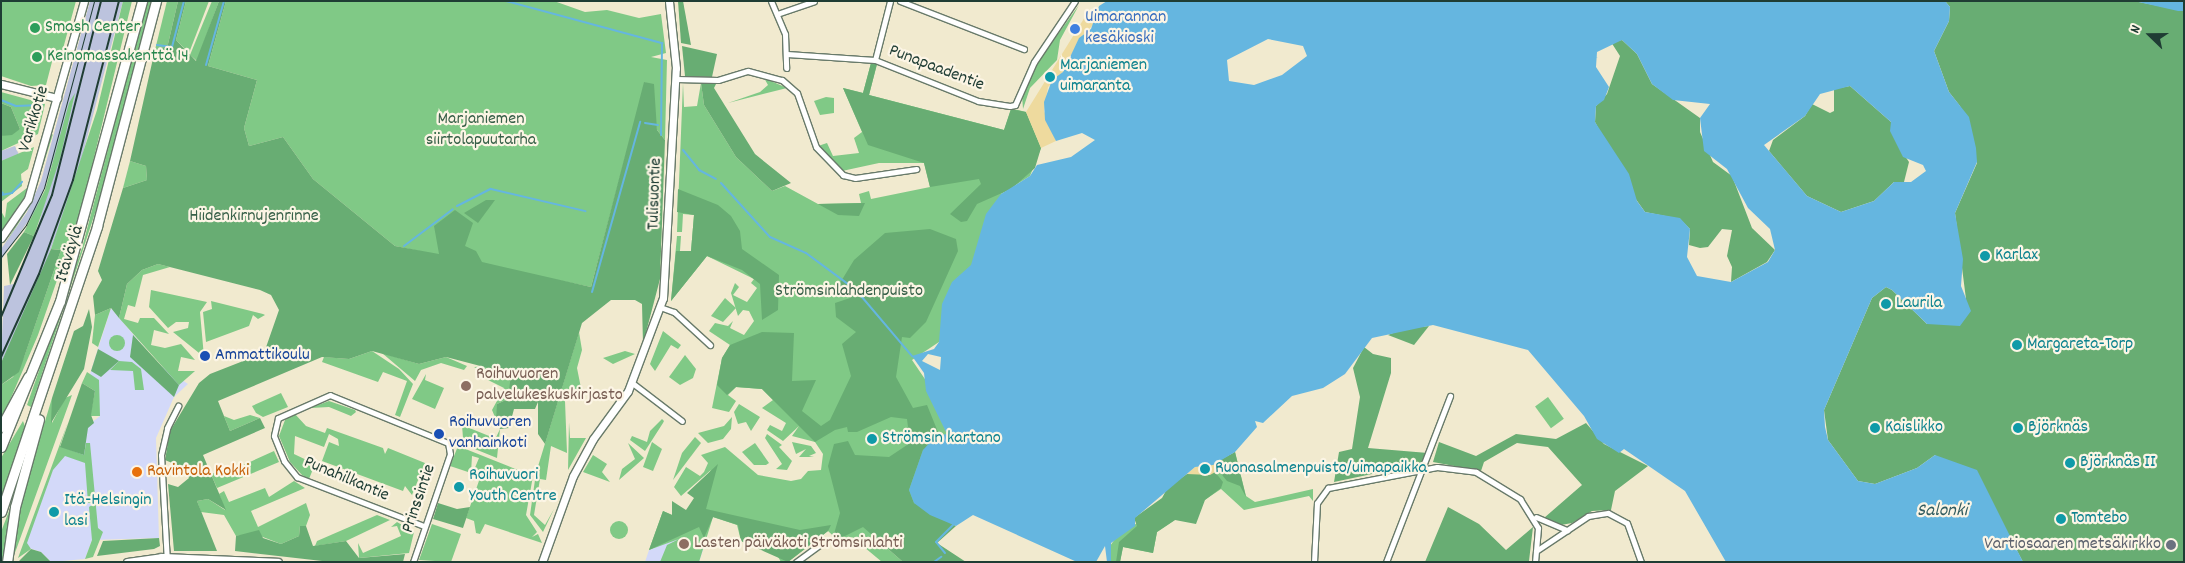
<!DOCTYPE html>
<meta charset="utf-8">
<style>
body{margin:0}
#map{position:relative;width:2185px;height:563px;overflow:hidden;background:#f1eacf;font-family:Dekko,sans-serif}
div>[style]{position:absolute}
.built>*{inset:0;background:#d3d9f9}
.industrial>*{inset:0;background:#bcc3de}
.green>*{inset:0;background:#80c986;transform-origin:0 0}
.round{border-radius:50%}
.forest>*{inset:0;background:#68ad73}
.sand>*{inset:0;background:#eeda9e}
.water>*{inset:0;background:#65b6e0}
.stream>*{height:2px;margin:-1px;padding:0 1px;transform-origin:1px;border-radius:1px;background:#65b6e0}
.roads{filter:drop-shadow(1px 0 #687a6a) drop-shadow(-1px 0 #687a6a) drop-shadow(0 1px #687a6a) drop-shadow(0 -1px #687a6a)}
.street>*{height:5px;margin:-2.5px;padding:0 2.5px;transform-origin:2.5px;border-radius:2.5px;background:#fff}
.secondary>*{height:7px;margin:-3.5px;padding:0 3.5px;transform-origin:3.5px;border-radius:3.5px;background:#fff}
.highway>*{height:9px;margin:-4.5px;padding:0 4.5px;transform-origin:4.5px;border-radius:4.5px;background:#fff}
.tram>*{height:1px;margin:-0.5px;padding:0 0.5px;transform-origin:0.5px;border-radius:0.5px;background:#1f3d34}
.rail>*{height:2px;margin:-1px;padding:0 1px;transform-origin:1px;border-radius:1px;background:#1f3d34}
.dots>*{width:14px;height:14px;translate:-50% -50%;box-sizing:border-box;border:2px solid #fcf5e5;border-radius:50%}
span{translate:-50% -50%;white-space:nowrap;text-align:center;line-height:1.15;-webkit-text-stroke:4.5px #fcf5e5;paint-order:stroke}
.shop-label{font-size:18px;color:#366cbe}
.left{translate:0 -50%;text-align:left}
.leisure-label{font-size:18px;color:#27864d}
.culture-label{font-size:18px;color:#0d838f}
.street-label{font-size:18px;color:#1f3d34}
.park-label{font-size:18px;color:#376048}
.transit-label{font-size:18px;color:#164399}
.education-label{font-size:18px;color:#785e54}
.food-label{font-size:18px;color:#c56008}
.worship-label{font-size:18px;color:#5b616d}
.right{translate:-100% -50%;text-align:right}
.water-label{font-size:19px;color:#305b5f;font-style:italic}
.frame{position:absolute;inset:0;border:2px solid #1f3d34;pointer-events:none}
.north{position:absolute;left:2125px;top:10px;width:50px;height:50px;-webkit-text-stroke:4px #fcf5e5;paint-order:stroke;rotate:292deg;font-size:14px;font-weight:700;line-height:20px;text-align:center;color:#1f3d34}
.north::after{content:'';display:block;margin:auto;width:18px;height:22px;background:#1f3d34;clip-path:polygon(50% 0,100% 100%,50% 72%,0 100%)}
</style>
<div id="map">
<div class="built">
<i style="clip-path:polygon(111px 308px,158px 364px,188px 384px,174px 397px,156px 438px,159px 538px,92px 540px,85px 559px,51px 562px,41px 552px,23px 546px,60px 447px,100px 416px,90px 374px)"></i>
<i style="clip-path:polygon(678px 537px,706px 541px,699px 562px,645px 562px,649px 550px)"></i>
</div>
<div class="industrial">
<i style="clip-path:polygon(90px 1px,123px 1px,75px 184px,39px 281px,1px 363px,4px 286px,14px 284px,36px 233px,75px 95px,38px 207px,1px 260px,1px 249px,27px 212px,41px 181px)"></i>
<i style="clip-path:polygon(15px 146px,19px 155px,1px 161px,1px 151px)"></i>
</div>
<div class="green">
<i style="clip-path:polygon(1px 1px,76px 1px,61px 56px,54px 54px,46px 85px,31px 86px,1px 76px)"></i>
<i style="clip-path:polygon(123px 1px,132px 1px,81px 211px,38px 335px,1px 421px,1px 385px,13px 377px,24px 357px,61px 250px,51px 249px,97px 110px)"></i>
<i style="clip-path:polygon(147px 1px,151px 1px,144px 32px,99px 201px,31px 407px,27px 405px,82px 248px)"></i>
<i style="clip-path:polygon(167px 1px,178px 1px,168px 44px,154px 54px)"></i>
<i style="clip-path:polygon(186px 1px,209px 1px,189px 53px,176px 40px)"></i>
<i style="clip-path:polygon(212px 1px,219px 1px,197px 61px,190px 55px)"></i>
<i style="clip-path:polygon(226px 1px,554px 1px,585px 12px,607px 10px,639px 18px,661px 14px,666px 53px,651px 57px,667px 60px,665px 140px,657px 130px,645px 82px,591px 287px,395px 246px,313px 179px,283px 137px,249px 146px,244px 128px,257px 80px,208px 66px)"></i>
<i style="clip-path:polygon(1079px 5px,1060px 40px,1057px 60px,1030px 88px,1023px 109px,1022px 95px,1037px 63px)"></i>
<i style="clip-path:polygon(871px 63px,877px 64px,869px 95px,1004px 130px,1011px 109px,1018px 110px,1026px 112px,1041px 148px,1030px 176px,1001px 194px,1005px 200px,939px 342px,912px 360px,933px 391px,947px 435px,943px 521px,930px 515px,871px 534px,903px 562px,882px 562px,852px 537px,844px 546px,828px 531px,788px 562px,781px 562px,777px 555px,741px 541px,737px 525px,713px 517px,699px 562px,660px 562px,667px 545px,679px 539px,649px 550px,663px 511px,679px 518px,686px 513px,711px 470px,681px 496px,674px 487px,686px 467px,700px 476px,704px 472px,708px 463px,701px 455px,725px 447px,758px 475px,791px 481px,801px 479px,808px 471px,821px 470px,823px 454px,815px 442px,792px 436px,799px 426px,783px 441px,767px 430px,770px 425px,782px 431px,786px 423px,762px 408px,773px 400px,762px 389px,736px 387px,728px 395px,736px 401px,729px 412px,712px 408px,722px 358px,730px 345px,709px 331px,715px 323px,728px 326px,733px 321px,730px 328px,744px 335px,754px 321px,749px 311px,743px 310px,738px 316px,731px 293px,735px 283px,739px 287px,733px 295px,747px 302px,757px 288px,751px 283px,754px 279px,707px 256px,671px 301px,677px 236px,681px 236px,680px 251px,691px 251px,694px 215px,683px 214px,682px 232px,677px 232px,683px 83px,684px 107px,697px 106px,701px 83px,704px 105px,736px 157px,772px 191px,785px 186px,818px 204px,861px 203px,859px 194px,869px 191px,871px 199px,930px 187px,924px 163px,879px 163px,842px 171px,818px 146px,827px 143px,833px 156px,859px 153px,854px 138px,862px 132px,843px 88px,863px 93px)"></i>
<i style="clip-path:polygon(764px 78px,787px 88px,728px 103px,760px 92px,768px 85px)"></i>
<i style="clip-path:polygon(1px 92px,45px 104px,38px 134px,1px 151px,1px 136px,20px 129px,11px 107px,1px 103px)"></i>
<i style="clip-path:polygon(75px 93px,60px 159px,34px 236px,24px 232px,45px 190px,69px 103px)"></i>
<i style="clip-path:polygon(826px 97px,834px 98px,834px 113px,820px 115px,814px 101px)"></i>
<i style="clip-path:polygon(53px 134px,31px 204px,5px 244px,29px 204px,47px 139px)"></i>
<i style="clip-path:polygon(34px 147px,28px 169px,21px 174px,22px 186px,1px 202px,1px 161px)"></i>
<i style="clip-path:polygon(130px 161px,146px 166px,147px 180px,123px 188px)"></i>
<i style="clip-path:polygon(27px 188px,24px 199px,2px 232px,1px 211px,5px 218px,7px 203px)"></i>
<i style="clip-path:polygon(158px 264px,170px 267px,143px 275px,135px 307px,128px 305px,124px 319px,138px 323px,140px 318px,154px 318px,169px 334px,154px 330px,151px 345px,165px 348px,181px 344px,195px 360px,181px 357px,178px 371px,195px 371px,179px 385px,119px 318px,127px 284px,142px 270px)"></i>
<i style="clip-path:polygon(151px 290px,207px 302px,200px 312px,204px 357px,173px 332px,188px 328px,189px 322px,176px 322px,168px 328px,149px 307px)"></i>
<i style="clip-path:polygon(725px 298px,736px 308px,723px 322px,711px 316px)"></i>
<i style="clip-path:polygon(211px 301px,263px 314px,265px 315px,258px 319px,253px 315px,249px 326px,206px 342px,203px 312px,212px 309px)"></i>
<i style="clip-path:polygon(111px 308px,98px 347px,92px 343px,95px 315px)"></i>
<i style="clip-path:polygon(663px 331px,681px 345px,678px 349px,671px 345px,655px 371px,650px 364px)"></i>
<i style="clip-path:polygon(579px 332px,582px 350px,577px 368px,582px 393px,565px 401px,567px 453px,551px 446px,546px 480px,540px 479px,534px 515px,545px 525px,554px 509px,543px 532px,530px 515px,536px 473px)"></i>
<i class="round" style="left:109px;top:335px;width:16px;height:16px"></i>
<i style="clip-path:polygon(372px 351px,399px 369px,413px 384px,400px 417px,395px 415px,407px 381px,383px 372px,378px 382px,322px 362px,324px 357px,349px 359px)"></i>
<i style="clip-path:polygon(625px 351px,635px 354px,613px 364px,603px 358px)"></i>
<i style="clip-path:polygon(382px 353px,419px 364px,446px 357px,467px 366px,464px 370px,441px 363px,421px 370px,415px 381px)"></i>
<i style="clip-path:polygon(685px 355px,696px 369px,693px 378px,680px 385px,669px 377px)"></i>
<i style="clip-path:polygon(119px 361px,132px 362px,141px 369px,144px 390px,135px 390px,133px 371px,110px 370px)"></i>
<i style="clip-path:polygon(492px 366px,512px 376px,508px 399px,497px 404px,497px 422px,492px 410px,504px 388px,482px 377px,486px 373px,474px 367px)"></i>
<i style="clip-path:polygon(87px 372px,99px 380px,100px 416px,90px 416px,95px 391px,82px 383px)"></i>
<i style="clip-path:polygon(426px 374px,425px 380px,444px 388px,435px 409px,412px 399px)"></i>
<i style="clip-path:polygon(281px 393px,288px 407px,263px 417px,256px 413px,252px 406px)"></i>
<i style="clip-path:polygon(72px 395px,16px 550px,11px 562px,14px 524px,52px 398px,52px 423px,65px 398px)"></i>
<i style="left:1548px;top:397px;width:27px;height:16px;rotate:54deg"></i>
<i style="clip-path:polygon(329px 401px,355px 410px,356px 412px,351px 416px,329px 407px,310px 408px)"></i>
<i style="clip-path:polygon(739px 404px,760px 417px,751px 431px,746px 422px,738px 424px,734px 412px)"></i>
<i style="clip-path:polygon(295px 414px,306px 426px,325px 433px,327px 428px,383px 448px,385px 454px,388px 448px,425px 463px,412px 495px,405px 486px,403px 491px,322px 461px,329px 442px,339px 446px,338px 439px,329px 434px,324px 447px,295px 436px,294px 454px,315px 464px,309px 479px,302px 475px,290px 462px,279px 436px,285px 420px)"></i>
<i style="clip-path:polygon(250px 415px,260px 418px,230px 431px,224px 416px,234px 420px)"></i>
<i style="clip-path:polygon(732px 417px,731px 429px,723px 439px,708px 443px,698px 433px,724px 426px)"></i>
<i style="clip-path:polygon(662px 419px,664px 421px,663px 423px,645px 451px,630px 440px,632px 436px,647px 442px,650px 431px)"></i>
<i style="clip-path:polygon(23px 421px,26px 429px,1px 498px,1px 458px)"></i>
<i style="clip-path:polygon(68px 422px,60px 446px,84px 455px,86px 443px,90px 443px,98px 528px,103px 532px,93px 557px,85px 559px,92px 540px,89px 507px,95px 503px,88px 503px,85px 463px,65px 456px,53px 470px,27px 543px,31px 549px,18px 558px)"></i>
<i style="clip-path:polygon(569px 422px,570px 438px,586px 438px,568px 470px)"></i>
<i style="clip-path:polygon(462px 425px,494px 438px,489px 442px,463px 438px)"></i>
<i style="clip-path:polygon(500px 429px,497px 458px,460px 443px,493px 444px)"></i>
<i style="clip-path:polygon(767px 434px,782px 445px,779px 447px,792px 461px,787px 470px,776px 469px,782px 464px,765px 438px)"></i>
<i style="clip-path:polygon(695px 437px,701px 443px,673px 480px,682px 453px)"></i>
<i style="clip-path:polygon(652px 442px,662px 449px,653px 471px,643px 467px)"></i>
<i style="clip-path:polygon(792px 442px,811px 446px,816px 453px,809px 456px,814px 457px,799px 457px,806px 449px,796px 454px)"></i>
<i style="clip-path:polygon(628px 443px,644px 458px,619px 480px,622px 469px,635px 459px)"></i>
<i style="clip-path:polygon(755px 443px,769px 463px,766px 465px,754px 465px,742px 452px)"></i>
<i style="clip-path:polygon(458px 446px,533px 476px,526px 515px,537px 532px,532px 537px,538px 534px,542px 543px,485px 524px,480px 534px,476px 533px,474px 521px,466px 518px,481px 475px,474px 470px,479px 458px,472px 456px,471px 473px,450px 466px)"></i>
<i style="clip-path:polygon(274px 451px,279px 462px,217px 488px,210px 472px,221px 475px)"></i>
<i style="clip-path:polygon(1235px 452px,1246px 496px,1255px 502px,1313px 489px,1313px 501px,1309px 496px,1244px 510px,1221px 489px,1157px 532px,1153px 553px,1123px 547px,1120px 562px,1111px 562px,1110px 546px,1115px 539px)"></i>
<i style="clip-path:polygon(593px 455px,607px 464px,602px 472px,610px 482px,583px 472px)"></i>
<i style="clip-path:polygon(294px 481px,305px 488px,251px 511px,258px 527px,306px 503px,310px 515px,306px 526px,300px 526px,299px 536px,281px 544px,255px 534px,236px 536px,224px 515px,201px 512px,197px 501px,208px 499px,225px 510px,219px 494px,224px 491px,229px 502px,265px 488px,269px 497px)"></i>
<i style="clip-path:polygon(15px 495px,5px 562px,1px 562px,1px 532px)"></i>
<i style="clip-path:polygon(377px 515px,390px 520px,346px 541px,315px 546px,317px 541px)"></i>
<i class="round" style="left:610px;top:521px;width:18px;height:18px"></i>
<i style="clip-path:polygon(397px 522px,414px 532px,409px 553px,359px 558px,358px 543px,363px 553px,401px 536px,397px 526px,391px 527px)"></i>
<i style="clip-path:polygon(432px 524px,461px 534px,451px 562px,419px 560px)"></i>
</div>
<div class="forest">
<i style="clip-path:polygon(178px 1px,186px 1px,176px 40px,196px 61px,219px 1px,226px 1px,208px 66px,257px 80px,244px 128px,249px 146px,283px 137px,313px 179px,395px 246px,439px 254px,434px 226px,455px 210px,473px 223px,465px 246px,476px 251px,482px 262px,591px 287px,644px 82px,654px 84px,657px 130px,665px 140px,660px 279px,643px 344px,642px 304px,635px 300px,611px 300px,582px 323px,545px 444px,538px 434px,538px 402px,535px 409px,514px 409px,509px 428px,500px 429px,496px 421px,497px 404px,508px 399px,511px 374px,446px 357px,419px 364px,372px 351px,349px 359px,322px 357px,218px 401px,230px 431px,260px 418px,265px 428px,203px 455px,226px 510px,208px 499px,197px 501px,217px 551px,174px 551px,168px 484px,178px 487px,189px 478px,184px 468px,165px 460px,170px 431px,199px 383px,210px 374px,264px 353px,279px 310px,271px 295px,260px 290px,158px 264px,142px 270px,127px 284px,119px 318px,111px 308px,95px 315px,93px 296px,102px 280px,98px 271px,123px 188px,147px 180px,146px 166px,130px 161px,154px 54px,168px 44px)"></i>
<i style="clip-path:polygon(678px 1px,683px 1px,691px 45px,681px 43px)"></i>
<i style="clip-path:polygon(1945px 1px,2134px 1px,2184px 11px,2184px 562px,2023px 562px,2014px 545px,1935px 455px,1917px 468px,1875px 484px,1858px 481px,1828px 440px,1824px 410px,1872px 298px,1886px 287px,1892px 290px,1927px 324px,1941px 324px,1966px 299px,1955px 213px,1977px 163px,1960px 106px,1949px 92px,1934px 51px,1949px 21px,1950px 7px)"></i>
<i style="clip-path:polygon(1622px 40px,1637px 54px,1652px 84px,1700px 118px,1700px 132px,1713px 162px,1732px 176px,1752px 228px,1775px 250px,1767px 262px,1731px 282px,1732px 267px,1727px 256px,1732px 230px,1722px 229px,1708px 247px,1700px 248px,1689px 245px,1690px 229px,1680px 219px,1645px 212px,1635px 198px,1595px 122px,1596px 106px,1607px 94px,1620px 56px,1611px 42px)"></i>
<i style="clip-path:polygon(682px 46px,717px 54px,712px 77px,685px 76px)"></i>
<i style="clip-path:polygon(871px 63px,877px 64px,869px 95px,1004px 130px,1011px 109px,1026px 112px,1041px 148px,1035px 168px,1011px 189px,977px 204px,967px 221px,961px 222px,950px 214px,981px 184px,979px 179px,930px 187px,924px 163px,868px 145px,843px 88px,863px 93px)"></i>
<i style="clip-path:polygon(701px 83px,716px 84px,714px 88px,755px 154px,791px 183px,772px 191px,736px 157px,704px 105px)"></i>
<i style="clip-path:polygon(1850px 86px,1891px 122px,1899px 147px,1909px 162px,1904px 182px,1894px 182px,1874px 201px,1841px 212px,1807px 196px,1769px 151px,1773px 140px,1805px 116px,1812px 104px,1830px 113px,1834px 111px,1834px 89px)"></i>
<i style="clip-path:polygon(1px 103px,11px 107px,20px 129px,12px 135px,1px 136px)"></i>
<i style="clip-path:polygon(678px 189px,718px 205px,731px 216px,740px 231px,742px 249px,779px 275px,778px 310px,762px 320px,760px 284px,742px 270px,707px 256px,671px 301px,676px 251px,691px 251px,694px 215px,677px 212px)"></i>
<i style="clip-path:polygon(486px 200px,495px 200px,478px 223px,464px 213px)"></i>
<i style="clip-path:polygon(865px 203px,859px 216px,838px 215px,818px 204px)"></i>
<i style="clip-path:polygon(930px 229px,956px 239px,958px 251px,926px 322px,910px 338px,902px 337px,896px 377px,913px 408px,927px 405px,938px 432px,933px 445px,923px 450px,909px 490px,914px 503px,956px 526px,937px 543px,966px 562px,903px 562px,863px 527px,839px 539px,834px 534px,840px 513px,828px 466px,834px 444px,848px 441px,855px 455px,889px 457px,910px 443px,907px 419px,891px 417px,857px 432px,848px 432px,847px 427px,835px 430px,815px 442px,762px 389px,736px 387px,727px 395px,717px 385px,722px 358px,730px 345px,762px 332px,794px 333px,792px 381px,816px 380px,802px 411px,821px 426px,830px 420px,851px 376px,842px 344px,856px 332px,836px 317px,835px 303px,850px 298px,837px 288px,854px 260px,885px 233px)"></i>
<i style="clip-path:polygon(24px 232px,34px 236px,10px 285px,7px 254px)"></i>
<i style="clip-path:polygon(51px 249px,61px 250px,19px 372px,1px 385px,1px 363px)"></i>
<i style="clip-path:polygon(89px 309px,92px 327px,84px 369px,51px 423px,52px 398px,74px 331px,83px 326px)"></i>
<i style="clip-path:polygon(1429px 326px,1414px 345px,1388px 335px,1403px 329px)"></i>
<i style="clip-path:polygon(133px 335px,179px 385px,174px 397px,130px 357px)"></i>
<i style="clip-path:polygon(1364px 347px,1373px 354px,1391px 358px,1391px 373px,1368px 448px,1428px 453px,1424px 463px,1334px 482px,1339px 452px,1352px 449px,1360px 397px,1353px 368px)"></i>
<i style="clip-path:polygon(98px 349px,119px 361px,101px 377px,91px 371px)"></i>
<i style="clip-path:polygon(82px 383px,95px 391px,91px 415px,94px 423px,88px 428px,84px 455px,60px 447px)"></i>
<i style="clip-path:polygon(1586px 423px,1604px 444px,1648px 466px,1615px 491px,1611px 510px,1592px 511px,1572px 523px,1561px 525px,1544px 518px,1582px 485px,1548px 447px,1517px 443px,1484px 462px,1481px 471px,1433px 462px,1439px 442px,1476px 456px,1516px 434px,1556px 439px)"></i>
<i style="clip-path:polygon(1235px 452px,1246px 497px,1240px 486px,1227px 481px,1218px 470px,1218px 461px)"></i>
<i style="clip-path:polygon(718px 464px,706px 509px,800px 530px,831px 525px,828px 531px,788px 562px,741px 541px,738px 525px,713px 517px,704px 538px,699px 527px,649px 550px,663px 511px,672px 515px,672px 501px,686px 510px,694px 498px,687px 493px)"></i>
<i style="clip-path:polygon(1215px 472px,1223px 482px,1221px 488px,1205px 500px,1196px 524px,1175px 520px,1157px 532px,1153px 553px,1123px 547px,1120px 562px,1116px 562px,1119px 542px,1137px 526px,1134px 518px,1162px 498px,1168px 487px,1187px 474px)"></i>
<i style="clip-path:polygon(438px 503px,457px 509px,470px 507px,463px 528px,433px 519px)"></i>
<i style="clip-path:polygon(1448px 507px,1479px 524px,1506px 550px,1533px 527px,1529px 561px,1425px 562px)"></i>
<i style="clip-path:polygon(300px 526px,306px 526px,313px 546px,346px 541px,359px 558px,405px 554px,403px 562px,331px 562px,235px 551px,236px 536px,259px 530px,263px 538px,281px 544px,299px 536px)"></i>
<i style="clip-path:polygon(159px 538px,160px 546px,154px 549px,97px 556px,103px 541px)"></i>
<i style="clip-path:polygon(31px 549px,41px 552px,51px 562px,18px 562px)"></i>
</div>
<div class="sand">
<i style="clip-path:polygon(1088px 12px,1096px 13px,1094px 24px,1079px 39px,1063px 72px,1048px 87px,1044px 111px,1056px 141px,1041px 148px,1026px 112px)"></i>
<i style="clip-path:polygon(1218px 461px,1217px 471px,1210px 475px,1187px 474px,1195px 467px)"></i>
</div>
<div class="water">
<i style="clip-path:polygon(evenodd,1107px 1px,1945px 1px,1950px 7px,1949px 21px,1934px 51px,1949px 92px,1969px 117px,1976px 148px,1977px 162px,1955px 213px,1963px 259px,1961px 286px,1971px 311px,1960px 326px,1927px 324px,1892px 290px,1886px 287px,1872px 298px,1824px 410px,1825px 427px,1828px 440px,1858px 481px,1875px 484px,1917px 468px,1935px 455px,1977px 470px,2023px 562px,1726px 562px,1685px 491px,1624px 449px,1619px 453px,1597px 439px,1584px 416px,1528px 350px,1433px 325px,1372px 338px,1345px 374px,1323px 388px,1292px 396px,1263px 423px,1255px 421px,1257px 427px,1235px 452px,1213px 465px,1195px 467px,1135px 518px,1135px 526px,1111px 543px,1111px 562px,1107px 562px,1105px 546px,1096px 562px,1077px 562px,973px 515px,956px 526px,930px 515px,914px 503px,909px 490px,923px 450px,936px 436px,947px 434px,926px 391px,924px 373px,912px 356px,934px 349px,939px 342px,942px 304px,952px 282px,971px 265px,986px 214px,1001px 194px,1030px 176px,1037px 165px,1071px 157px,1095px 140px,1082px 133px,1056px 141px,1045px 120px,1044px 102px,1052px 80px,1063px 72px,1079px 38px,1091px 29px,1099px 6px,1107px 1px,1268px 39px,1303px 46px,1307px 56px,1282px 75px,1254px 85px,1229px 81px,1227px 60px,1268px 39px,1107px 1px,1622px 40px,1637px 54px,1652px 84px,1673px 100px,1710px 104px,1700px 118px,1704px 151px,1727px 169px,1748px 208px,1770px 229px,1775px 250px,1768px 262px,1731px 282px,1697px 276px,1687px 257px,1690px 229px,1680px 218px,1645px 212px,1637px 201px,1629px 174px,1595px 122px,1596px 106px,1604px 100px,1609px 87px,1596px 67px,1597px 52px,1622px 40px,1107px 1px,1850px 86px,1891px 122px,1890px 131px,1903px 157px,1923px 165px,1926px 171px,1911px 182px,1894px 182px,1874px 201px,1841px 212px,1807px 196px,1764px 145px,1805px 116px,1820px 94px,1850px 86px,1107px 1px,928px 354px,941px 357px,940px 370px,922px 361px,928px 354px)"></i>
<i style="clip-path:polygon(2134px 1px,2184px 1px,2184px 11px,2178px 11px)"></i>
</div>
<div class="stream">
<i style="left:506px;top:1px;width:162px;rotate:15.1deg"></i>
<i style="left:662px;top:43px;width:92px;rotate:90.6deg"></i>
<i style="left:157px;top:45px;width:15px;rotate:8deg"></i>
<i style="left:172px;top:47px;width:48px;rotate:-75.4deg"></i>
<i style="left:206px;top:65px;width:66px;rotate:-74.3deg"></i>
<i style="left:1px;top:100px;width:16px;rotate:22deg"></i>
<i style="left:16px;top:106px;width:26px;rotate:-2deg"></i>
<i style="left:645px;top:123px;width:13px;rotate:9deg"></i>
<i style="left:683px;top:150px;width:26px;rotate:51deg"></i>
<i style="left:699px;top:170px;width:19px;rotate:28deg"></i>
<i style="left:721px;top:183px;width:73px;rotate:47.8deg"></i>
<i style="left:770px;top:237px;width:39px;rotate:24deg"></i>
<i style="left:806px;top:253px;width:62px;rotate:36.5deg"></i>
<i style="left:856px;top:290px;width:87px;rotate:49.7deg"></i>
<i style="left:1px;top:192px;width:2px;rotate:27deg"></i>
<i style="left:1px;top:195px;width:11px;rotate:-10deg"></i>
<i style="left:12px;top:193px;width:15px;rotate:-48deg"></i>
<i style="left:457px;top:206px;width:38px;rotate:-27deg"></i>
<i style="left:491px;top:189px;width:97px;rotate:13.2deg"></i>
<i style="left:404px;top:246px;width:61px;rotate:-37.1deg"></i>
<i style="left:592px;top:292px;width:177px;rotate:-74.2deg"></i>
<i style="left:945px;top:553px;width:14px;rotate:-129deg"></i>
<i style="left:936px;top:542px;width:25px;rotate:-45deg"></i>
<i style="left:934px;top:562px;width:9px;rotate:-36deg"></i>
</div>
<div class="roads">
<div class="street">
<i style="left:771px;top:1px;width:36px;rotate:67deg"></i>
<i style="left:785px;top:34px;width:34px;rotate:88deg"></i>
<i style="left:900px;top:1px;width:133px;rotate:21.2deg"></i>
<i style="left:777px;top:14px;width:39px;rotate:-19deg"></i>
<i style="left:787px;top:54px;width:88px;rotate:3.9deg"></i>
<i style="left:875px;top:60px;width:111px;rotate:21.7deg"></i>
<i style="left:978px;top:101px;width:32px;rotate:9deg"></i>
<i style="left:1010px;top:106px;width:5px;rotate:-11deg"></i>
<i style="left:1015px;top:105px;width:47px;rotate:-66.2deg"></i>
<i style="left:1034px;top:62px;width:73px;rotate:-56.1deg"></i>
<i style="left:875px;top:60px;width:61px;rotate:-75.7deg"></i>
<i style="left:676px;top:79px;width:42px;rotate:1.4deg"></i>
<i style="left:718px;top:80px;width:31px;rotate:-17deg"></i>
<i style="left:748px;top:71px;width:35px;rotate:15deg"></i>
<i style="left:782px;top:80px;width:20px;rotate:41deg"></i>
<i style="left:797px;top:93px;width:57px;rotate:70.6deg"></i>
<i style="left:816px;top:147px;width:39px;rotate:46deg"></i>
<i style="left:843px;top:175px;width:12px;rotate:14deg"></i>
<i style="left:855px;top:178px;width:62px;rotate:-8.4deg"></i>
<i style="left:660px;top:307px;width:15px;rotate:20deg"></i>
<i style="left:674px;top:312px;width:49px;rotate:42.5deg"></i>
<i style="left:631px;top:382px;width:64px;rotate:37.4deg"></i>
<i style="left:1536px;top:517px;width:34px;rotate:23deg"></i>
<i style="left:1536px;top:551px;width:63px;rotate:-33.9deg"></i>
<i style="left:1588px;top:516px;width:20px;rotate:-9deg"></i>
<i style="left:1608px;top:513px;width:21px;rotate:28deg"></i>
<i style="left:1627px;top:523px;width:41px;rotate:70.3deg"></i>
<i style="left:167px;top:562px;width:107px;rotate:-93.2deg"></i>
<i style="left:161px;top:455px;width:28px;rotate:-77deg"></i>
<i style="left:167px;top:428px;width:25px;rotate:-63deg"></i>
<i style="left:413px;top:562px;width:114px;rotate:-71.1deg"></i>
<i style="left:450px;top:454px;width:11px;rotate:-100deg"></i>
<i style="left:448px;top:443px;width:127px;rotate:-157.9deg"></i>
<i style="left:330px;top:395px;width:57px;rotate:156.1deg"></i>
<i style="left:278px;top:418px;width:18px;rotate:103deg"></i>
<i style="left:274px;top:436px;width:27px;rotate:68deg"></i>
<i style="left:284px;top:461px;width:21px;rotate:51deg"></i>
<i style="left:297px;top:477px;width:136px;rotate:21.1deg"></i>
<i style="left:796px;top:562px;width:34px;rotate:-36deg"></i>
<i style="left:1314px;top:562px;width:59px;rotate:-87.1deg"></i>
<i style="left:1317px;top:503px;width:19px;rotate:-54deg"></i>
<i style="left:1328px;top:488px;width:111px;rotate:-10.9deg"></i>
<i style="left:1437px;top:467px;width:39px;rotate:7deg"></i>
<i style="left:1476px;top:472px;width:52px;rotate:31.5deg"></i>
<i style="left:1520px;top:499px;width:34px;rotate:58deg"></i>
<i style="left:1538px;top:528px;width:34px;rotate:95deg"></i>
<i style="left:1386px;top:562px;width:178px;rotate:-68.9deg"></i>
</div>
<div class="secondary">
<i style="left:1px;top:84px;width:58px;rotate:14deg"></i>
<i style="left:1px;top:238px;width:47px;rotate:-55.3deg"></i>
<i style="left:28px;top:199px;width:206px;rotate:-74.2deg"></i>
<i style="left:127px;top:562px;width:34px;rotate:-8deg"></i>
<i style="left:161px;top:557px;width:117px;rotate:2.4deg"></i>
<i style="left:542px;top:562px;width:91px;rotate:-70.2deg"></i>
<i style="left:573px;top:476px;width:42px;rotate:-61.6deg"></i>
<i style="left:593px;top:439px;width:59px;rotate:-53.9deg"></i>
<i style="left:628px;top:391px;width:99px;rotate:-69.4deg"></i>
<i style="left:663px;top:298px;width:230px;rotate:-86.8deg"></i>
<i style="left:676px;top:68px;width:67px;rotate:-96deg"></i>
</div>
<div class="highway">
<i style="left:1px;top:427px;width:57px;rotate:-61.6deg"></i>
<i style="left:1px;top:447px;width:157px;rotate:-68deg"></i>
<i style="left:60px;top:301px;width:311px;rotate:-74.7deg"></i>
<i style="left:1px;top:512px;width:302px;rotate:-71.4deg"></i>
<i style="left:97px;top:226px;width:233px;rotate:-75.3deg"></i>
<i style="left:7px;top:562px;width:56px;rotate:-81.7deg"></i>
<i style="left:15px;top:507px;width:91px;rotate:-74.7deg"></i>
</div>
</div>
<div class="tram">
<i style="left:1px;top:257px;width:41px;rotate:-52deg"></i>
<i style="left:26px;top:225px;width:41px;rotate:-64.1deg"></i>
<i style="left:44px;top:188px;width:194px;rotate:-75deg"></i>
</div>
<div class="rail">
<i style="left:1px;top:317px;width:132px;rotate:-67.3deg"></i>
<i style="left:52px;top:195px;width:200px;rotate:-75.8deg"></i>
<i style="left:1px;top:357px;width:91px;rotate:-65.4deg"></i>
<i style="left:39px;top:274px;width:100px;rotate:-70.1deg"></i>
<i style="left:73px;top:180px;width:185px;rotate:-75.6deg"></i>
</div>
<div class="dots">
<i style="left:35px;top:28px;background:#2e9e5b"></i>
<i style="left:1075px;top:29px;background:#3f7fe0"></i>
<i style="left:37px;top:57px;background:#2e9e5b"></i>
<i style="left:1050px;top:77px;background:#0f9aa8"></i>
<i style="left:1985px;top:256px;background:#0f9aa8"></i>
<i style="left:1886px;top:304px;background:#0f9aa8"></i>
<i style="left:2017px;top:345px;background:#0f9aa8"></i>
<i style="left:205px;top:356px;background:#1a4fb4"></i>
<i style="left:466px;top:386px;background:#8d6e63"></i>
<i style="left:1875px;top:428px;background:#0f9aa8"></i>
<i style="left:2018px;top:428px;background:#0f9aa8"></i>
<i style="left:439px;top:434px;background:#1a4fb4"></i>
<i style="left:872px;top:439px;background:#0f9aa8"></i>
<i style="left:2070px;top:463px;background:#0f9aa8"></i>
<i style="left:1205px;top:469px;background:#0f9aa8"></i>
<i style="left:137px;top:472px;background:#e8710a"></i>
<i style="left:459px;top:487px;background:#0f9aa8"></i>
<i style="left:54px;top:512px;background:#0f9aa8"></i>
<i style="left:2061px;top:519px;background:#0f9aa8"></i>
<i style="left:684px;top:544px;background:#8d6e63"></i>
<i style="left:2171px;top:545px;background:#6b7280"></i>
</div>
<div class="shop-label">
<span class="left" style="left:1085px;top:29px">Uimarannan<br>kesäkioski</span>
</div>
<div class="leisure-label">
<span class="left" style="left:45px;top:28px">Smash Center</span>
<span class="left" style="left:47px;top:57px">Keinomassakenttä 14</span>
</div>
<div class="culture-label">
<span class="left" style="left:1060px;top:77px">Marjaniemen<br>uimaranta</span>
<span class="left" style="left:1995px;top:256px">Karlax</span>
<span class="left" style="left:1896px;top:304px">Laurila</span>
<span class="left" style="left:2027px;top:345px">Margareta-Torp</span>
<span class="left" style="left:1885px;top:428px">Kaislikko</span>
<span class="left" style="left:2028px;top:428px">Björknäs</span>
<span class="left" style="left:882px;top:439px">Strömsin kartano</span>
<span class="left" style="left:2080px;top:463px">Björknäs II</span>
<span class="left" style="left:1215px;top:469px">Ruonasalmenpuisto/uimapaikka</span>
<span class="left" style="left:469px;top:487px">Roihuvuori<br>Youth Centre</span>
<span class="left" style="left:64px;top:512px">Itä-Helsingin<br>lasi</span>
<span class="left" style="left:2071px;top:519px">Tomtebo</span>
</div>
<div class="street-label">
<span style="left:936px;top:69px;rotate:21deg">Punapaadentie</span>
<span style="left:35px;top:119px;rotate:-73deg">Varikkotie</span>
<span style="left:656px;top:194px;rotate:-88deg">Tulisuontie</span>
<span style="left:71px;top:254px;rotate:-73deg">Itäväylä</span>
<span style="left:346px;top:480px;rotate:23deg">Punahilkantie</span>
<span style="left:420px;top:499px;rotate:-71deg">Prinssintie</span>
</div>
<div class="park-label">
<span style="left:481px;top:131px">Marjaniemen<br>siirtolapuutarha</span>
<span style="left:254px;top:217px">Hiidenkirnujenrinne</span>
<span style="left:849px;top:292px">Strömsinlahdenpuisto</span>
</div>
<div class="transit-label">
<span class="left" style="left:215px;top:356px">Ammattikoulu</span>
<span class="left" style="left:449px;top:434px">Roihuvuoren<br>vanhainkoti</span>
</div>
<div class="education-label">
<span class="left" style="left:476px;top:386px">Roihuvuoren<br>palvelukeskuskirjasto</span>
<span class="left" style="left:694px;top:544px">Lasten päiväkoti Strömsinlahti</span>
</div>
<div class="food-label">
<span class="left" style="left:147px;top:472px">Ravintola Kokki</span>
</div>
<div class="worship-label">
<span class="right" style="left:2161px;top:545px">Vartiosaaren metsäkirkko</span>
</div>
<div class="water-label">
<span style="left:1942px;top:512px">Salonki</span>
</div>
<div class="frame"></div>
<div class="north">N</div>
</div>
